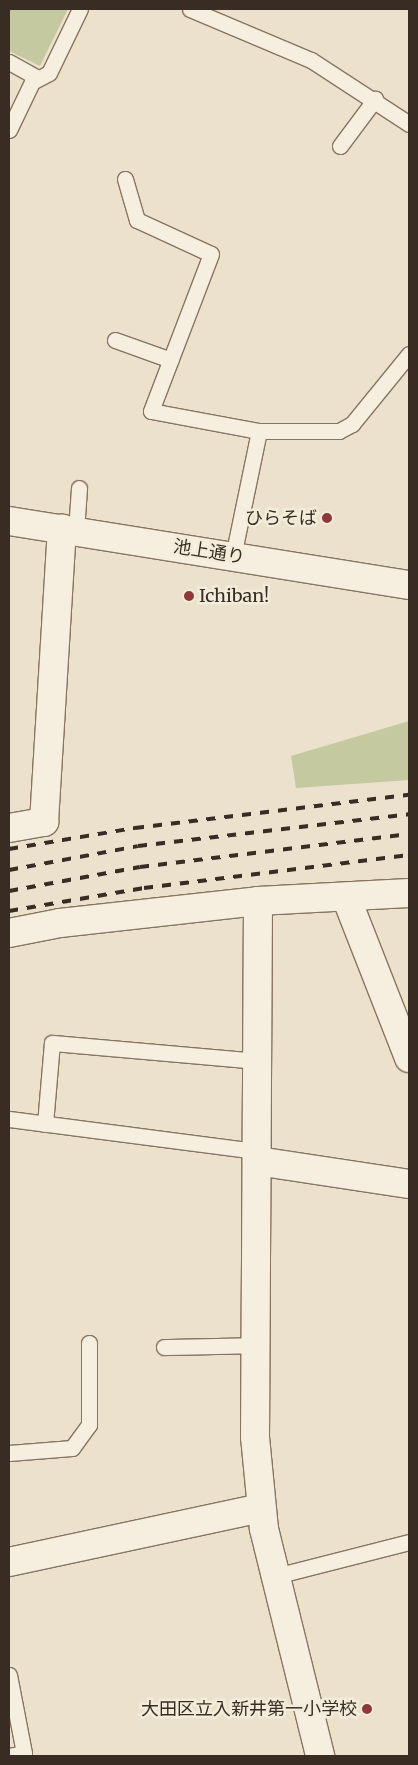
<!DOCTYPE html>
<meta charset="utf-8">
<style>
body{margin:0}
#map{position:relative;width:418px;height:1765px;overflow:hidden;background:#ebe1cc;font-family:Merriweather,"Noto Sans JP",serif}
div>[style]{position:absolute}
.green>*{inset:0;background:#c5c9a0}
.roads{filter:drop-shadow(1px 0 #877561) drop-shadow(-1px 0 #877561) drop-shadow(0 1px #877561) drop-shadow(0 -1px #877561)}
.service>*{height:15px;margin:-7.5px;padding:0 7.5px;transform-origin:7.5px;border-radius:7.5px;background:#f6efdf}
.minor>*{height:28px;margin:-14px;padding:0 14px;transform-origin:14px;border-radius:14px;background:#f6efdf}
.secondary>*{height:28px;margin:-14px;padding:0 14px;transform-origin:14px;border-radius:14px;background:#f6efdf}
.rail>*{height:4px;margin-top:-2px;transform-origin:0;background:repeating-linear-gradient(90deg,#392d23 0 9px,transparent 0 18px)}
.dots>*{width:14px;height:14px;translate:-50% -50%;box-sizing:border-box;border:2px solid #f3ecdb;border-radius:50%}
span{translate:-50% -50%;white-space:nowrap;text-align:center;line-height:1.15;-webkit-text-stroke:5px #f3ecdb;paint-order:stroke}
.poi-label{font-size:18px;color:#392d23}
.right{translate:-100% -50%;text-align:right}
.left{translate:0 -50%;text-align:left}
.street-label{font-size:18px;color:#392d23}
.frame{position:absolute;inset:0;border:10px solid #392d23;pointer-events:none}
</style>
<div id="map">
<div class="green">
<i style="clip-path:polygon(9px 9px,68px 9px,40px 66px,9px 51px)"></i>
<i style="clip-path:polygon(409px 721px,409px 780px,296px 788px,291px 756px)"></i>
</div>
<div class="roads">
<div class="service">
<i style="left:190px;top:9px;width:131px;rotate:22.9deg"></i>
<i style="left:311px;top:60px;width:117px;rotate:33.1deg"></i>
<i style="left:9px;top:62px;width:33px;rotate:29deg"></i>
<i style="left:9px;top:130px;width:53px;rotate:-64.4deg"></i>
<i style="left:32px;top:82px;width:19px;rotate:-28deg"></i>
<i style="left:49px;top:73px;width:71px;rotate:-64.2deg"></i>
<i style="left:340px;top:146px;width:59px;rotate:-53.3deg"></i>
<i style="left:125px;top:179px;width:43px;rotate:73.7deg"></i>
<i style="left:137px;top:220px;width:81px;rotate:24.7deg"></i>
<i style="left:211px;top:254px;width:168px;rotate:110.9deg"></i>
<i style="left:151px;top:411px;width:110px;rotate:10.5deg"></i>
<i style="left:259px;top:431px;width:128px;rotate:101.7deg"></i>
<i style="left:115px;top:340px;width:59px;rotate:19.7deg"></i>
<i style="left:259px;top:431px;width:80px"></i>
<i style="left:339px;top:431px;width:15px;rotate:-28deg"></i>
<i style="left:352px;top:424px;width:90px;rotate:-50.8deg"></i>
<i style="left:76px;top:531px;width:43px;rotate:-86deg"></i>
<i style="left:9px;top:1119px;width:250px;rotate:7.4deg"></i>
<i style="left:45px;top:1124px;width:81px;rotate:-85.1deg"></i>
<i style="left:52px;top:1043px;width:208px;rotate:5deg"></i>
<i style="left:164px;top:1347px;width:92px;rotate:-1.2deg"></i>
<i style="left:9px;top:1453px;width:63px;rotate:-4.5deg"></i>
<i style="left:72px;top:1448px;width:29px;rotate:-54deg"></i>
<i style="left:89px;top:1425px;width:82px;rotate:-90deg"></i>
<i style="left:276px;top:1576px;width:137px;rotate:-14.3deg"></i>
<i style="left:9px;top:1675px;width:79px;rotate:79.1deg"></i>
<i style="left:24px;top:1753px;width:15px;rotate:169deg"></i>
</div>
<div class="minor">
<i style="left:9px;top:828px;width:36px;rotate:-10deg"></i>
<i style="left:44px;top:822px;width:294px;rotate:-86.5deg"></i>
<i style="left:346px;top:897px;width:173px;rotate:68.6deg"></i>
<i style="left:258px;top:901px;width:536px;rotate:90.32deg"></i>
<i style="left:255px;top:1437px;width:92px;rotate:84.4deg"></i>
<i style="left:264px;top:1529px;width:234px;rotate:76.1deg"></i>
<i style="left:9px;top:933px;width:52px;rotate:-11.1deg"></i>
<i style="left:60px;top:923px;width:199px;rotate:-6.3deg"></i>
<i style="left:258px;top:901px;width:151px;rotate:-3deg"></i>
<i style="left:257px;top:1161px;width:154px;rotate:8.6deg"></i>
<i style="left:9px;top:1562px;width:257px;rotate:-12.1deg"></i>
</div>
<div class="secondary">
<i style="left:9px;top:521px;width:405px;rotate:9.1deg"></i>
</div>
</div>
<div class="rail">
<i style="left:9px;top:849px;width:128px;rotate:-9.5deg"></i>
<i style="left:135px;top:828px;width:276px;rotate:-6.9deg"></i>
<i style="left:9px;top:870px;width:131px;rotate:-10.5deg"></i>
<i style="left:138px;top:846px;width:273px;rotate:-6.7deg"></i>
<i style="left:9px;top:891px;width:133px;rotate:-10.4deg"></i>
<i style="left:140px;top:867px;width:271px;rotate:-7deg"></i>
<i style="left:9px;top:911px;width:137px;rotate:-9.7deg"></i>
<i style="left:144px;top:888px;width:267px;rotate:-7.1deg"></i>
</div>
<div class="dots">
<i style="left:327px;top:518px;background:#903739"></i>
<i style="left:189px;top:596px;background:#903739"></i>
<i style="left:367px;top:1709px;background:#903739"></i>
</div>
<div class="poi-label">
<span class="right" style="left:317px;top:518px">ひらそば</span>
<span class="left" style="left:199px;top:596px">Ichiban!</span>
<span class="right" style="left:357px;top:1709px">大田区立入新井第一小学校</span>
</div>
<div class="street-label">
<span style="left:209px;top:552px;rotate:9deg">池上通り</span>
</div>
<div class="frame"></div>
</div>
